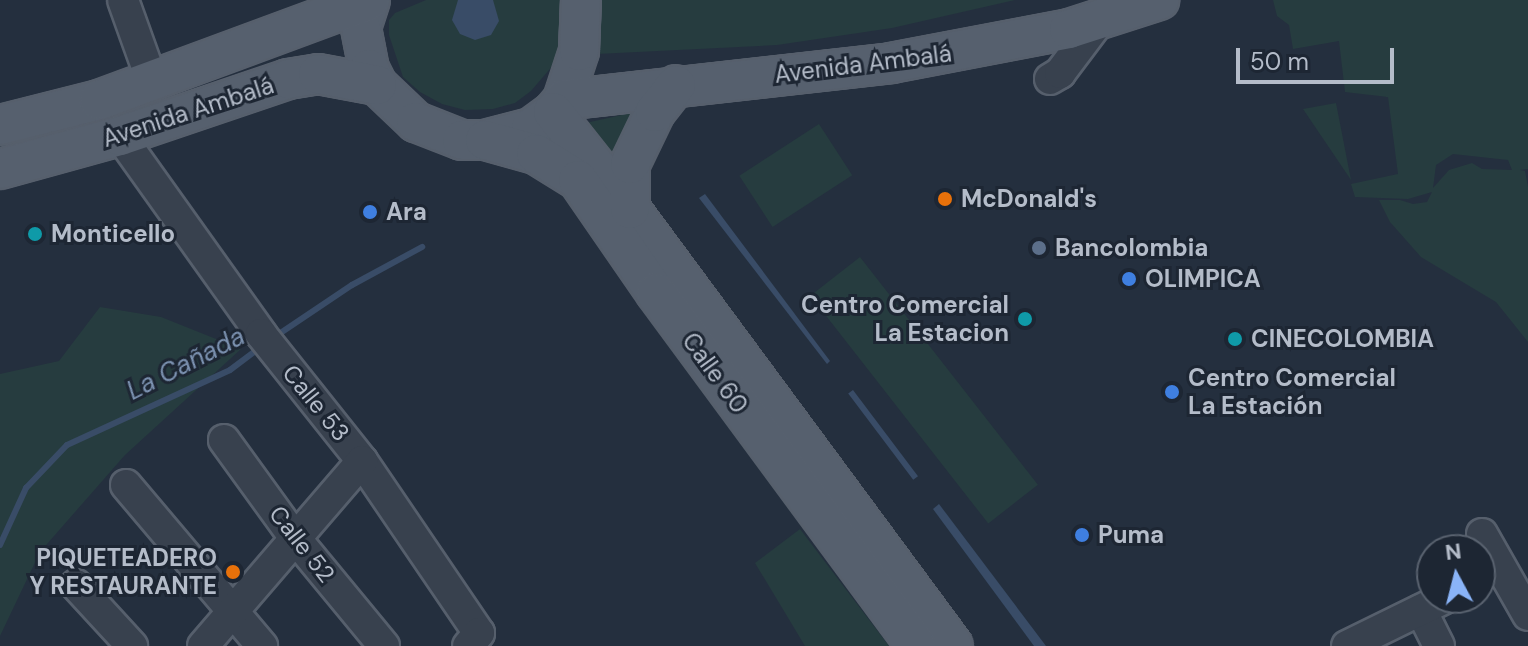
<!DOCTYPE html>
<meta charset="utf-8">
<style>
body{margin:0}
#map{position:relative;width:1528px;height:646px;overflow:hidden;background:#242f3e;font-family:"DM Sans",sans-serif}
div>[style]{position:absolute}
.green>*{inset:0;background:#263c3f;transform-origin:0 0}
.water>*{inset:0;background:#394c67;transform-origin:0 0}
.stream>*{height:6px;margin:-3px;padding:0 3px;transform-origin:3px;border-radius:3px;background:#394c67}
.roads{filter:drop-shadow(2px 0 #565f6c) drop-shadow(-2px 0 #565f6c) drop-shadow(0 2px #565f6c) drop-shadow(0 -2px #565f6c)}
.minor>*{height:30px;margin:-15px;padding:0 15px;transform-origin:15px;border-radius:15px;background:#38414e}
.major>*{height:38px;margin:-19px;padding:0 19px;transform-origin:19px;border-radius:19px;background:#56606e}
.dots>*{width:22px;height:22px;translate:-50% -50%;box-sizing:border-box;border:4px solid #1d2633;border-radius:50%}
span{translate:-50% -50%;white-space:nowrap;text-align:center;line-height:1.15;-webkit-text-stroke:6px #1d2633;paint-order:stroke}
.street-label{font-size:24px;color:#b4bcc9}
.poi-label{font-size:24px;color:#b4bcc9;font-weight:700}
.left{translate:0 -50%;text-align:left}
.right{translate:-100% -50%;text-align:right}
.water-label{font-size:26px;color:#7c92b1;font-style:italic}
.north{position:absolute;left:1416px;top:534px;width:80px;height:80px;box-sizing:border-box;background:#1d2633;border:2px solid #59626f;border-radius:50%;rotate:353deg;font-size:22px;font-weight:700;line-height:32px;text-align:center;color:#b4bcc9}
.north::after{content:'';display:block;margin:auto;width:28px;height:36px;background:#8ab4f8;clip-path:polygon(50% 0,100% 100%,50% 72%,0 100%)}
.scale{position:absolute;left:1236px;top:48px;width:158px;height:36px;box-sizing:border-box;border:4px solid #b4bcc9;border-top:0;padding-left:10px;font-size:24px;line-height:28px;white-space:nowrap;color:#b4bcc9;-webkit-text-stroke:6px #1d2633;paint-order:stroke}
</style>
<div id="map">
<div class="green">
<i style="clip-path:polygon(426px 0,565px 0,561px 56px,531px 91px,515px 103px,493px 109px,465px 110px,442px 104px,420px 92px,403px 77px,389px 35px,389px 20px,395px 13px)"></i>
<i style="clip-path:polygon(592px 0,1015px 0,892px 28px,777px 45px,597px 54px)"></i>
<i style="clip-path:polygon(evenodd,1273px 0,1528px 0,1528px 169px,1520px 170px,1525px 171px,1528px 187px,1528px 342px,1496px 302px,1421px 257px,1390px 222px,1379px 200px,1400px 200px,1413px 204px,1427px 202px,1432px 192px,1408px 199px,1355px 197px,1351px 184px,1398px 174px,1388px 97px,1345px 92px,1339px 41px,1293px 49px,1289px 25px,1277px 16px,1273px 0,1453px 154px,1508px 160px,1512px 170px,1482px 169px,1472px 163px,1449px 170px,1433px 188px,1436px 165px,1453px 154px)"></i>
<i style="clip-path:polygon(1336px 103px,1351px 180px,1303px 109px)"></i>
<i style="clip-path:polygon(640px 111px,614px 169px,581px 124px)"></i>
<i style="left:819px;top:124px;width:61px;height:95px;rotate:57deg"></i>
<i style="left:860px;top:257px;width:289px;height:63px;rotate:52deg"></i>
<i style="clip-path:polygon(100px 307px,161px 317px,241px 349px,125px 455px,40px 552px,0 636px,0 374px,59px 361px)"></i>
<i style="clip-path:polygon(800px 529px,889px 646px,805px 646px,755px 563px)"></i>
</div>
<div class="water">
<i style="clip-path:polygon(458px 0,493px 0,499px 21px,491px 35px,475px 40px,460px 34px,452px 20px)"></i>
<i style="clip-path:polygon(705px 194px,830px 361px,827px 364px,699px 198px)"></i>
<i style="left:853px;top:390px;width:108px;height:6px;rotate:53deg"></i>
<i style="clip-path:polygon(939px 504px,1046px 646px,1034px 646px,933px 509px)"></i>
</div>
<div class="stream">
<i style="left:273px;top:338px;width:95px;rotate:-33.9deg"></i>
<i style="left:352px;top:285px;width:80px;rotate:-28.5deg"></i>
<i style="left:0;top:545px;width:63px;rotate:-65.5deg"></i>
<i style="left:26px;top:488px;width:59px;rotate:-46.4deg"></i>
<i style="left:67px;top:445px;width:179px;rotate:-24.7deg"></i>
<i style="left:230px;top:370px;width:39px;rotate:-37deg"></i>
</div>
<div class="roads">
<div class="minor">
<i style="left:123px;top:0;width:86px;rotate:70.3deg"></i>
<i style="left:1050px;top:79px;width:12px;rotate:-31deg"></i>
<i style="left:1060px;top:73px;width:65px;rotate:-53.1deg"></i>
<i style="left:120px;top:136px;width:243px;rotate:54.5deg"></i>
<i style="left:261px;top:334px;width:162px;rotate:51.5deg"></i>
<i style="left:362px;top:461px;width:208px;rotate:55.8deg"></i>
<i style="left:479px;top:633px;width:17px;rotate:130deg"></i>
<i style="left:224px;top:440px;width:121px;rotate:54.1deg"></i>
<i style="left:295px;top:538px;width:140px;rotate:50.5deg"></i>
<i style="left:126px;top:485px;width:211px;rotate:49.8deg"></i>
<i style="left:1482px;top:534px;width:93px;rotate:60.4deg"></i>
<i style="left:76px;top:585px;width:83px;rotate:47.4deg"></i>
<i style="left:1421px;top:610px;width:40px;rotate:63.4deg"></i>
<i style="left:203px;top:646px;width:244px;rotate:-49.3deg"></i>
<i style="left:1347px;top:646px;width:109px;rotate:-26.1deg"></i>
</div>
<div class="major">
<i style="left:370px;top:0;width:29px;rotate:108deg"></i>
<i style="left:361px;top:28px;width:42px;rotate:79deg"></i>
<i style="left:369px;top:69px;width:18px;rotate:63deg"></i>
<i style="left:377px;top:85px;width:54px;rotate:43.5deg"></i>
<i style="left:416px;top:122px;width:49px;rotate:21.4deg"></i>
<i style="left:462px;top:140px;width:23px"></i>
<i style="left:485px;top:140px;width:48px;rotate:-14.6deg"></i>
<i style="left:531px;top:128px;width:27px;rotate:-36deg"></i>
<i style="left:553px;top:112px;width:16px;rotate:-50deg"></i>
<i style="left:563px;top:100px;width:52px;rotate:-71.9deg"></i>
<i style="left:579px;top:51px;width:51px;rotate:-87.8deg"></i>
<i style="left:563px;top:100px;width:330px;rotate:-6.4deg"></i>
<i style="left:891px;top:63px;width:181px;rotate:-10.8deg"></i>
<i style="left:1069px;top:29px;width:95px;rotate:-17.9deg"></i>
<i style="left:553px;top:112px;width:124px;rotate:51.6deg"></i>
<i style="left:630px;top:209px;width:543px;rotate:53.53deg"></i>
<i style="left:0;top:125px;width:102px;rotate:-14.2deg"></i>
<i style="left:99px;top:100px;width:288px;rotate:-20.3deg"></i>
<i style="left:485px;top:140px;width:53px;rotate:15.4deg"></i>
<i style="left:536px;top:154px;width:49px;rotate:31.8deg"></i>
<i style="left:578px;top:180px;width:137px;rotate:55.4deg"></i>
<i style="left:656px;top:293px;width:438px;rotate:53.6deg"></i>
<i style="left:0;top:169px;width:124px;rotate:-15.4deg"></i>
<i style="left:120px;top:136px;width:177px;rotate:-18.7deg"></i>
<i style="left:288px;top:79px;width:30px;rotate:-9deg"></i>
<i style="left:318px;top:74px;width:60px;rotate:10.6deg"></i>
<i style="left:630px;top:209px;width:45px;rotate:-90deg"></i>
<i style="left:630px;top:164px;width:58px;rotate:-64.3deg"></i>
<i style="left:655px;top:112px;width:34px;rotate:-52deg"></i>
</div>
</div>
<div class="dots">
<i style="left:945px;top:199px;background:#e8710a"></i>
<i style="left:370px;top:212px;background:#3f7fe0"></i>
<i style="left:35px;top:234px;background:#0f9aa8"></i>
<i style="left:1039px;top:248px;background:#5c6f8a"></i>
<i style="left:1129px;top:279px;background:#3f7fe0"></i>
<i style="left:1025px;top:319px;background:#0f9aa8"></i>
<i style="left:1235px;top:339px;background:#0f9aa8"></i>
<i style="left:1172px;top:392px;background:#3f7fe0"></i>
<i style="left:1082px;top:535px;background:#3f7fe0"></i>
<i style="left:233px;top:572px;background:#e8710a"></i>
</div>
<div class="street-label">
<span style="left:863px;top:64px;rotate:-7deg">Avenida Ambalá</span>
<span style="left:188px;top:112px;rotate:-18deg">Avenida Ambalá</span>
<span style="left:715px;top:373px;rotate:54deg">Calle 60</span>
<span style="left:316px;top:403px;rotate:51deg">Calle 53</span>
<span style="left:302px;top:544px;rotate:52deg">Calle 52</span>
</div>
<div class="poi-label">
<span class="left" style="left:961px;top:199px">McDonald's</span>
<span class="left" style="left:386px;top:212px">Ara</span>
<span class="left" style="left:51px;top:234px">Monticello</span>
<span class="left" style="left:1055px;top:248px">Bancolombia</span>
<span class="left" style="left:1145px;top:279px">OLIMPICA</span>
<span class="right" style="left:1009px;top:319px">Centro Comercial<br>La Estacion</span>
<span class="left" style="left:1251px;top:339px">CINECOLOMBIA</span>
<span class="left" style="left:1188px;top:392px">Centro Comercial<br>La Estación</span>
<span class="left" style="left:1098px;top:535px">Puma</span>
<span class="right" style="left:217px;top:572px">PIQUETEADERO<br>Y RESTAURANTE</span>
</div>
<div class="water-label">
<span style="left:186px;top:364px;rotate:-27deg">La Cañada</span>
</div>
<div class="north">N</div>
<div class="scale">50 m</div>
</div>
